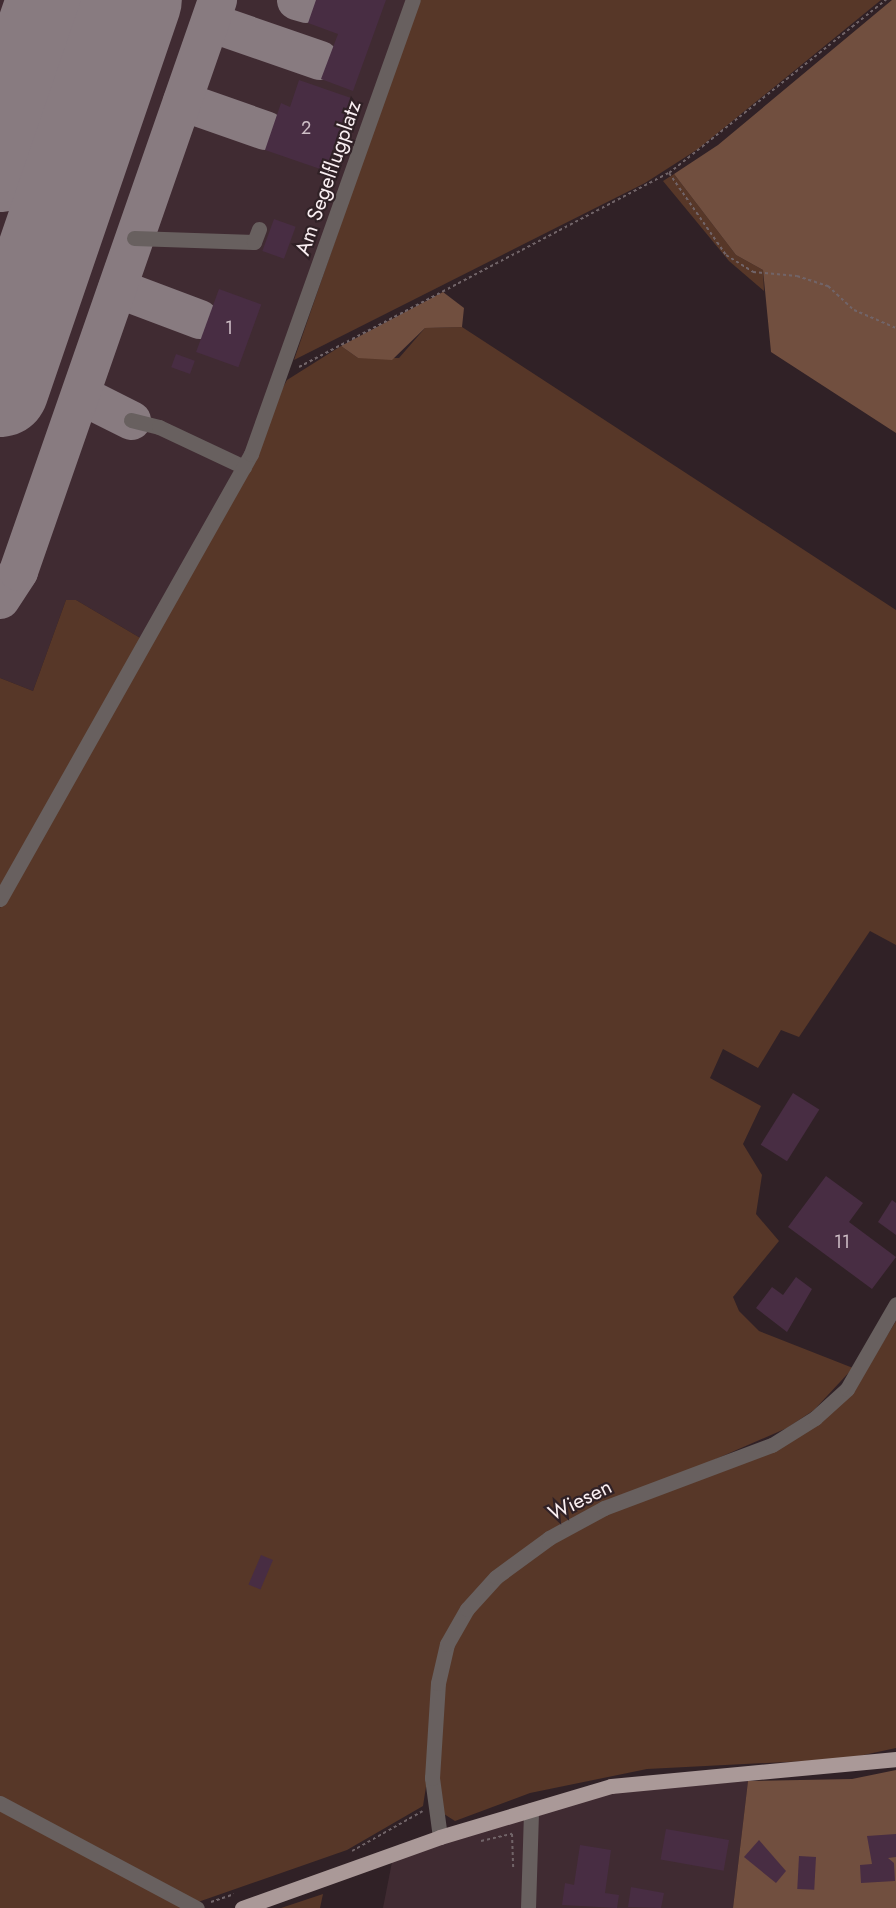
<!DOCTYPE html>
<style>
body{margin:0}
#map{position:relative;width:896px;height:1908px;overflow:hidden;background:#302126;font-family:Jost,sans-serif}
div>[style]{position:absolute}
.built>*{inset:0;background:#402b32}
.green>*{inset:0;background:#573728}
.forest>*{inset:0;background:#714f3f}
.taxiway>*{height:39px;margin:-19.5px;padding:0 19.5px;transform-origin:19.5px;border-radius:19.5px;background:#887b80}
.runway>*{height:98px;margin:-49px;padding:0 49px;transform-origin:49px;border-radius:49px;background:#887b80}
.building>*{inset:0;background:#482d43;transform-origin:0 0}
.path>*{height:2px;margin-top:-1px;transform-origin:0;background:repeating-linear-gradient(90deg,#716468 0 3px,transparent 0 6px)}
.minor>*{height:15px;margin:-7.5px;padding:0 7.5px;transform-origin:7.5px;border-radius:7.5px;background:#68605f}
.major>*{height:15px;margin:-7.5px;padding:0 7.5px;transform-origin:7.5px;border-radius:7.5px;background:#aa9998}
span{translate:-50% -50%;white-space:nowrap;text-align:center;line-height:1.15;-webkit-text-stroke:4.5px #302126;paint-order:stroke}
.number-label{font-size:18px;color:#cebec6}
.number-label span{-webkit-text-stroke-width:0}
.street-label{font-size:21px;color:#faeff2}
</style>
<div id="map">
<div class="built">
<i style="clip-path:polygon(0 0,408px 0,254px 436px,142px 639px,76px 600px,66px 600px,33px 691px,0 678px)"></i>
<i style="clip-path:polygon(748px 1781px,733px 1908px,383px 1908px,392px 1862px,565px 1797px)"></i>
</div>
<div class="green">
<i style="clip-path:polygon(418px 0,881px 0,698px 149px,645px 183px,294px 360px)"></i>
<i style="clip-path:polygon(674px 174px,736px 255px,763px 270px,764px 291px,729px 261px,663px 181px)"></i>
<i style="clip-path:polygon(462px 327px,896px 610px,896px 945px,870px 931px,799px 1037px,781px 1030px,758px 1068px,723px 1049px,710px 1078px,761px 1106px,743px 1144px,762px 1175px,756px 1214px,779px 1241px,733px 1297px,739px 1311px,759px 1331px,853px 1368px,814px 1410px,787px 1428px,553px 1530px,451px 1625px,423px 1806px,347px 1850px,198px 1902px,0 1798px,0 908px,287px 380px,341px 346px,358px 358px,399px 358px,425px 328px)"></i>
<i style="clip-path:polygon(66px 600px,76px 600px,142px 639px,0 888px,0 678px,33px 691px)"></i>
<i style="clip-path:polygon(896px 1321px,896px 1748px,845px 1759px,647px 1769px,530px 1793px,455px 1821px,444px 1814px,438px 1790px,442px 1684px,459px 1631px,485px 1595px,526px 1559px,607px 1513px,773px 1447px,871px 1362px)"></i>
<i style="clip-path:polygon(0 1809px,187px 1908px,0 1908px)"></i>
<i style="clip-path:polygon(323px 1894px,320px 1908px,281px 1908px)"></i>
</div>
<div class="forest">
<i style="clip-path:polygon(892px 0,896px 0,896px 433px,771px 352px,763px 270px,736px 255px,674px 174px,718px 145px)"></i>
<i style="clip-path:polygon(443px 292px,464px 308px,462px 327px,425px 328px,392px 360px,358px 358px,341px 346px)"></i>
<i style="clip-path:polygon(896px 1770px,896px 1908px,733px 1908px,748px 1781px,852px 1779px)"></i>
</div>
<div class="taxiway">
<i style="left:296px;top:0;width:10px;rotate:17deg"></i>
<i style="left:210px;top:22px;width:116px;rotate:19.1deg"></i>
<i style="left:182px;top:101px;width:88px;rotate:19.3deg"></i>
<i style="left:117px;top:288px;width:88px;rotate:20.7deg"></i>
<i style="left:81px;top:395px;width:56px;rotate:26.6deg"></i>
<i style="left:0;top:599px;width:33px;rotate:-57deg"></i>
<i style="left:18px;top:571px;width:605px;rotate:-70.79deg"></i>
</div>
<div class="runway">
<i style="left:0;top:163px;width:172px;rotate:-71deg"></i>
<i style="left:0;top:388px;width:410px;rotate:-71.1deg"></i>
</div>
<div class="building">
<i style="clip-path:polygon(316px 0,386px 0,353px 91px,321px 79px,338px 34px,308px 23px)"></i>
<i style="clip-path:polygon(299px 80px,351px 98px,326px 171px,265px 150px,281px 103px,290px 107px)"></i>
<i style="left:274px;top:219px;width:23px;height:34px;rotate:20deg"></i>
<i style="left:219px;top:289px;width:45px;height:67px;rotate:20deg"></i>
<i style="left:176px;top:354px;width:20px;height:14px;rotate:20deg"></i>
<i style="left:793px;top:1093px;width:31px;height:61px;rotate:32deg"></i>
<i style="clip-path:polygon(826px 1176px,863px 1203px,849px 1222px,896px 1257px,872px 1289px,788px 1227px)"></i>
<i style="clip-path:polygon(892px 1200px,896px 1203px,896px 1235px,878px 1222px)"></i>
<i style="clip-path:polygon(796px 1277px,812px 1289px,787px 1332px,756px 1308px,772px 1287px,783px 1295px)"></i>
<i style="left:261px;top:1555px;width:13px;height:32px;rotate:23deg"></i>
<i style="left:666px;top:1829px;width:64px;height:31px;rotate:10deg"></i>
<i style="clip-path:polygon(896px 1834px,896px 1857px,888px 1858px,894px 1863px,895px 1881px,861px 1883px,860px 1865px,872px 1864px,867px 1836px)"></i>
<i style="clip-path:polygon(759px 1840px,786px 1871px,776px 1883px,744px 1857px)"></i>
<i style="clip-path:polygon(580px 1845px,611px 1850px,605px 1893px,619px 1895px,617px 1908px,562px 1905px,565px 1883px,574px 1885px)"></i>
<i style="left:799px;top:1856px;width:17px;height:33px;rotate:3deg"></i>
<i style="clip-path:polygon(631px 1887px,664px 1893px,661px 1908px,628px 1907px)"></i>
</div>
<div class="path">
<i style="left:669px;top:173px;width:100px;rotate:55.2deg"></i>
<i style="left:726px;top:255px;width:32px;rotate:32deg"></i>
<i style="left:753px;top:272px;width:44px;rotate:5.2deg"></i>
<i style="left:797px;top:276px;width:33px;rotate:18deg"></i>
<i style="left:828px;top:286px;width:35px;rotate:43deg"></i>
<i style="left:854px;top:310px;width:46px;rotate:23.2deg"></i>
<i style="left:299px;top:367px;width:418px;rotate:-27.7deg"></i>
<i style="left:669px;top:173px;width:278px;rotate:-38.6deg"></i>
<i style="left:481px;top:1841px;width:32px;rotate:-13deg"></i>
<i style="left:512px;top:1834px;width:35px;rotate:88deg"></i>
<i style="left:352px;top:1851px;width:81px;rotate:-29.4deg"></i>
<i style="left:211px;top:1902px;width:24px;rotate:-19deg"></i>
</div>
<div class="minor">
<i style="left:134px;top:238px;width:120px;rotate:1.9deg"></i>
<i style="left:254px;top:242px;width:14px;rotate:-69deg"></i>
<i style="left:131px;top:420px;width:29px;rotate:14deg"></i>
<i style="left:159px;top:427px;width:94px;rotate:25.2deg"></i>
<i style="left:0;top:899px;width:511px;rotate:-60.58deg"></i>
<i style="left:251px;top:454px;width:482px;rotate:-70.4deg"></i>
<i style="left:0;top:1803px;width:223px;rotate:28.1deg"></i>
<i style="left:440px;top:1837px;width:60px;rotate:-97.7deg"></i>
<i style="left:432px;top:1778px;width:95px;rotate:-86.4deg"></i>
<i style="left:438px;top:1683px;width:40px;rotate:-77deg"></i>
<i style="left:447px;top:1644px;width:40px;rotate:-60.3deg"></i>
<i style="left:467px;top:1609px;width:43px;rotate:-47.8deg"></i>
<i style="left:496px;top:1577px;width:66px;rotate:-36.3deg"></i>
<i style="left:549px;top:1538px;width:63px;rotate:-28.6deg"></i>
<i style="left:604px;top:1508px;width:179px;rotate:-20.6deg"></i>
<i style="left:772px;top:1445px;width:51px;rotate:-32.1deg"></i>
<i style="left:815px;top:1418px;width:43px;rotate:-42.2deg"></i>
<i style="left:847px;top:1389px;width:98px;rotate:-60deg"></i>
<i style="left:528px;top:1908px;width:98px;rotate:-88.2deg"></i>
</div>
<div class="major">
<i style="left:242px;top:1908px;width:210px;rotate:-19.7deg"></i>
<i style="left:440px;top:1837px;width:178px;rotate:-16.6deg"></i>
<i style="left:611px;top:1786px;width:286px;rotate:-5.4deg"></i>
</div>
<div class="number-label">
<span style="left:306px;top:128px">2</span>
<span style="left:229px;top:328px">1</span>
<span style="left:842px;top:1242px">11</span>
</div>
<div class="street-label">
<span style="left:328px;top:178px;rotate:-71deg">Am Segelflugplatz</span>
<span style="left:580px;top:1500px;rotate:-26deg">Wiesen</span>
</div>
</div>
